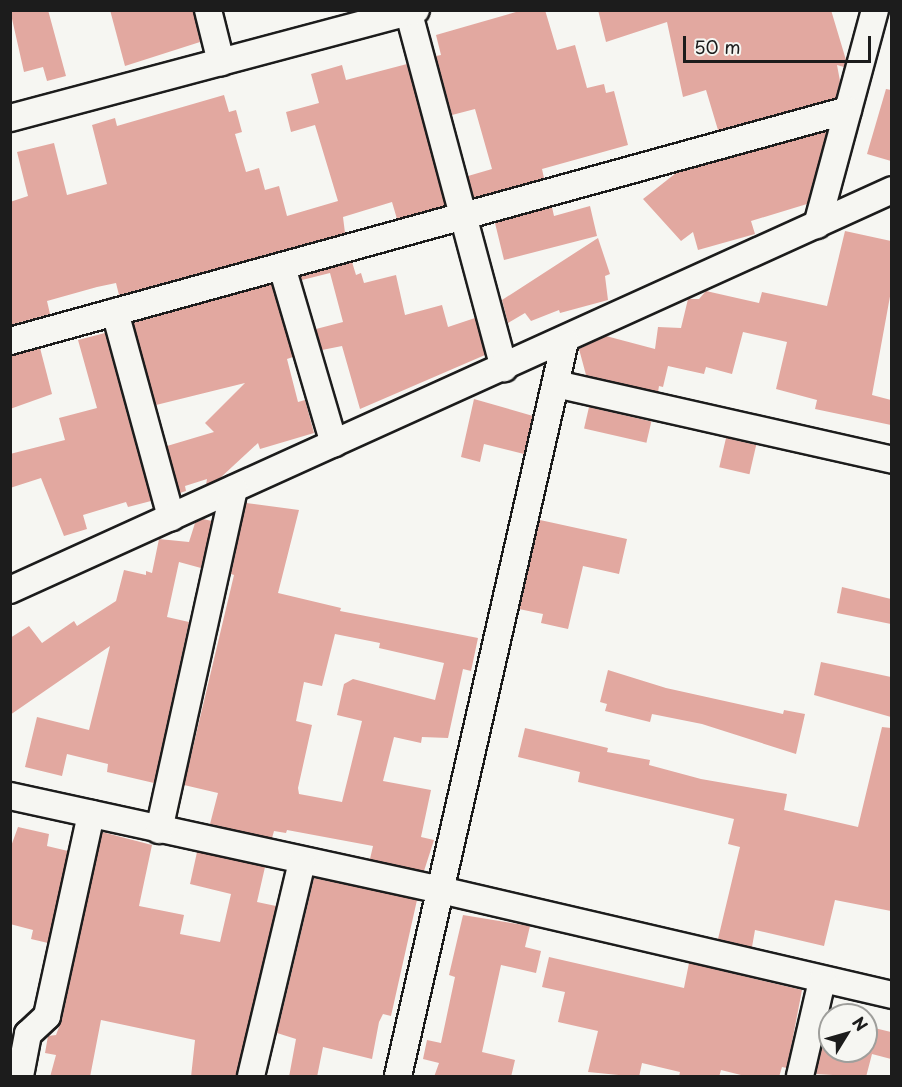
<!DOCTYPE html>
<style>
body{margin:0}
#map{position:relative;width:902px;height:1087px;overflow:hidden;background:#f6f6f2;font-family:"Playpen Sans",sans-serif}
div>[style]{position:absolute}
.building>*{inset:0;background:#e2a8a0;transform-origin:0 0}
.roads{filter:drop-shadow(2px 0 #1c1c1c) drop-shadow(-2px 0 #1c1c1c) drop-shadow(0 2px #1c1c1c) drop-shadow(0 -2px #1c1c1c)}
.minor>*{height:26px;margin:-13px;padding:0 13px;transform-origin:13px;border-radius:13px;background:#f6f6f2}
span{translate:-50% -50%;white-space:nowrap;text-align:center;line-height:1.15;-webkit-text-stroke:6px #f6f6f2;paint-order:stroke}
.frame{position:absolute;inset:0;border:12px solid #1c1c1c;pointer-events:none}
.north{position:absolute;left:818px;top:1003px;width:60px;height:60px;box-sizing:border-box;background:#f6f6f2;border:2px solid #9f9f9c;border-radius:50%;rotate:53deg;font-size:16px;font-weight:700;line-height:24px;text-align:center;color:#1c1c1c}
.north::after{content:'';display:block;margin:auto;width:21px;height:27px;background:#1c1c1c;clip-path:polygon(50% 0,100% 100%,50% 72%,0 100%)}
.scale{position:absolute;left:683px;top:36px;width:188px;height:27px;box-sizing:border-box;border:3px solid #1c1c1c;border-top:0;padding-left:8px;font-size:18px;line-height:21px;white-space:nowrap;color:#1c1c1c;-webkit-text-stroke:4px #f6f6f2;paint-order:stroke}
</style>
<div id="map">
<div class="building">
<i style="clip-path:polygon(10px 10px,48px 10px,66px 76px,47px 81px,43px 67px,24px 72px)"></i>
<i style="clip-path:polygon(110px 10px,193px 10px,200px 42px,125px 66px)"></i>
<i style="clip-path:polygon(523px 10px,545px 10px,557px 50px,575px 45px,587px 88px,604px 84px,606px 93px,614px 91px,628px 145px,542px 169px,544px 178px,474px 198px,468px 176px,492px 169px,475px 109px,452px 115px,436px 56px,441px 55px,436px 35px)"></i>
<i style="clip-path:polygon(598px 10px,831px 10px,846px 60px,844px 67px,837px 65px,840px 81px,836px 98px,718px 130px,706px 90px,683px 97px,667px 22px,606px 42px)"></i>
<i style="clip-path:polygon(407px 64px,445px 206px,397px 219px,392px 202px,343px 217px,345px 233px,119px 295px,116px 283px,97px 287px,47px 301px,50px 314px,10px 325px,10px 202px,28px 196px,17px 152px,54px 143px,67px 195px,107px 184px,92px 125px,115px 118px,117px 126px,224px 95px,229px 112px,236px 110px,242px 132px,235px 134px,246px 172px,259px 168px,265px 190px,279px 186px,287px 216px,338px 201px,315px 125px,291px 132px,286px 112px,319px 103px,311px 74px,342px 65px,346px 80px)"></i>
<i style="clip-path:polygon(886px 89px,891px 90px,891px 161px,867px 154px)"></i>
<i style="clip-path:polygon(827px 131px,807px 204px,751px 221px,755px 234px,698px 250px,693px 232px,681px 241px,643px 199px,676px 173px)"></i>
<i style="clip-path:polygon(590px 206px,597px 236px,504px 260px,495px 223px,552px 207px,554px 216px)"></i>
<i style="clip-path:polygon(845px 231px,891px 241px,891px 291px,872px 395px,891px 400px,891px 425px,815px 409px,817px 400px,776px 389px,787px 342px,743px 332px,732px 374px,706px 367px,704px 374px,668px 366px,663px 387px,659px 386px,658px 392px,586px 375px,579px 349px,606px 336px,655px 349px,658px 327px,681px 328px,688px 299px,699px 299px,706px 291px,759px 303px,762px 292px,827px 306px)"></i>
<i style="clip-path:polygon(598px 238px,610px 274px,605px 276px,608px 300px,560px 313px,559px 310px,531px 321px,525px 313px,508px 323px,502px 300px)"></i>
<i style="clip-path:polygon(352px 262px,356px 275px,361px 273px,364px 283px,396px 275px,405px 315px,442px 305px,448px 327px,475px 318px,485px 355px,360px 409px,342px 346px,322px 350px,316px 329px,343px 322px,330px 273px,302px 280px,300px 276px)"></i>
<i style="clip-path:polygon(272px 284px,293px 357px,287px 359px,298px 402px,305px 400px,314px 433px,260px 449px,258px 443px,219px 479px,206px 485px,207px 479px,185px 486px,186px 491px,180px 493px,167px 446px,214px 432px,205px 423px,245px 383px,156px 405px,133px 323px)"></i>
<i style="clip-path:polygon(105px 333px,151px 501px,128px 507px,126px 502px,83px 515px,87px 529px,64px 536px,41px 478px,10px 488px,10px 454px,65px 440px,59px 418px,97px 408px,78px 340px)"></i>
<i style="clip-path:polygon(40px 348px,52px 394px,10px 409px,10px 356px)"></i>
<i style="clip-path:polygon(474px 399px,533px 416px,524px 454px,484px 444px,480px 462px,461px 457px)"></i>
<i style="left:589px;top:407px;width:64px;height:22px;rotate:13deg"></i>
<i style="left:726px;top:438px;width:31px;height:30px;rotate:13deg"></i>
<i style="clip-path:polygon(evenodd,246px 503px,299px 510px,278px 593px,341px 608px,340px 611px,478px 638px,471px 671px,463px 669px,448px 738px,422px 737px,421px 743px,394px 737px,383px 781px,431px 790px,421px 837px,434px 840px,424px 871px,370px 859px,373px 846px,287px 830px,286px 833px,274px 831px,272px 838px,210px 824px,218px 793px,184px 785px,234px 575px,231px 574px,246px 503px,335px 634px,380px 643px,379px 648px,444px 663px,435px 700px,353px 679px,344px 684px,337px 715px,362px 721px,342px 802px,299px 794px,298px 788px,312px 725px,296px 721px,304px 682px,322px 686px,335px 634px)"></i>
<i style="clip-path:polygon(203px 519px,212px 521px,201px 568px,179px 562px,167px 617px,189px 622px,154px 783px,107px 772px,108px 764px,67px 754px,62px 776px,25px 767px,37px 717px,89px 730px,110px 646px,10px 715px,10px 638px,29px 626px,42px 643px,74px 621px,77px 626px,116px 601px,124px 570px,146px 575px,146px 571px,152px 573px,159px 539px,189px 542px,195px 523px)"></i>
<i style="clip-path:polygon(540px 520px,627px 539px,619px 574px,583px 566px,568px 629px,541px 623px,543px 614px,519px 609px)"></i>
<i style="clip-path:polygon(842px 587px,891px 599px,891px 624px,837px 613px)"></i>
<i style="clip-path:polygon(821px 662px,891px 677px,891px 717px,814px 695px)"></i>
<i style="clip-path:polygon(608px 670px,666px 688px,783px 714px,784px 710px,805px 714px,796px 754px,702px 724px,652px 714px,650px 722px,605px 711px,607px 704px,600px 702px)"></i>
<i style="clip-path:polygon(882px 727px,891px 728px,891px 911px,835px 900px,824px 946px,755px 930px,752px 947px,718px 939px,740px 847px,728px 844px,734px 819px,578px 782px,580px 772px,518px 757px,525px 728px,608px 748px,607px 752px,650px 760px,649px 765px,701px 779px,787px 794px,784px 810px,858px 827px)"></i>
<i style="clip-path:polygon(18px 827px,49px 834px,47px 846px,68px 851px,48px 943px,31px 939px,33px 930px,10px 924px,10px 849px)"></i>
<i style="clip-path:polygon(102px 832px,152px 845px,139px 906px,184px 915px,180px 934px,220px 942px,231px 894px,190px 884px,197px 852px,265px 867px,257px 902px,276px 906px,236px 1077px,191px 1077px,195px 1040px,101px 1020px,90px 1077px,50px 1077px,56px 1055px,45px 1053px,48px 1036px,56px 1035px,62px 1019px)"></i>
<i style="clip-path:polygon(314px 878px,417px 900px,391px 1016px,383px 1014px,379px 1022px,372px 1059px,323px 1047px,317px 1077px,289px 1077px,296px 1039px,277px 1033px)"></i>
<i style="clip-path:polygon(463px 915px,530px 926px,525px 947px,541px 951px,536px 973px,501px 965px,482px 1052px,515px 1060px,511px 1077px,434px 1077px,439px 1063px,423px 1059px,427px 1040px,441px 1043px,455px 977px,449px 975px)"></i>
<i style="clip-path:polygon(549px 957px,684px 988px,689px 963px,802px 990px,787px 1068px,782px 1067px,779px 1077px,749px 1077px,721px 1070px,719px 1077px,679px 1077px,680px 1072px,642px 1063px,639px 1077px,588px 1072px,598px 1031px,558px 1022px,565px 992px,542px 987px)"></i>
<i style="clip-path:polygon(866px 1026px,891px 1032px,891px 1059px,872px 1054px,866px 1077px,816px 1074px,824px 1039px,830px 1040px,830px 1051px,866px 1051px)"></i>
</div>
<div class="roads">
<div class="minor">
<i style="left:208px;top:10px;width:54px;rotate:76deg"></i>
<i style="left:408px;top:10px;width:371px;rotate:75deg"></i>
<i style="left:10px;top:118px;width:420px;rotate:-14.9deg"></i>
<i style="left:817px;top:225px;width:223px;rotate:-74.9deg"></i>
<i style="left:282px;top:267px;width:184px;rotate:73.6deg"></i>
<i style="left:115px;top:312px;width:213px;rotate:74.7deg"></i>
<i style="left:10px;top:341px;width:869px;rotate:-15.41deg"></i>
<i style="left:556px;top:384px;width:344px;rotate:12.7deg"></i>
<i style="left:10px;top:590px;width:968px;rotate:-24.39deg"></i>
<i style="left:10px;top:796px;width:441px;rotate:12.3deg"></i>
<i style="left:441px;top:890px;width:463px;rotate:13.1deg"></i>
<i style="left:159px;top:830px;width:349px;rotate:-77.6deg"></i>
<i style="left:20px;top:1076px;width:43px;rotate:-79.2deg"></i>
<i style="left:28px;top:1034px;width:26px;rotate:-43deg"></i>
<i style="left:47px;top:1016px;width:207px;rotate:-77.7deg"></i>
<i style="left:251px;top:1076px;width:220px;rotate:-76.6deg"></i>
<i style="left:398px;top:1076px;width:754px;rotate:-77.2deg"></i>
<i style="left:800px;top:1076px;width:98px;rotate:-77deg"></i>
</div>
</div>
<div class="frame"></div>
<div class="north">N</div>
<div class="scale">50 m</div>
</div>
